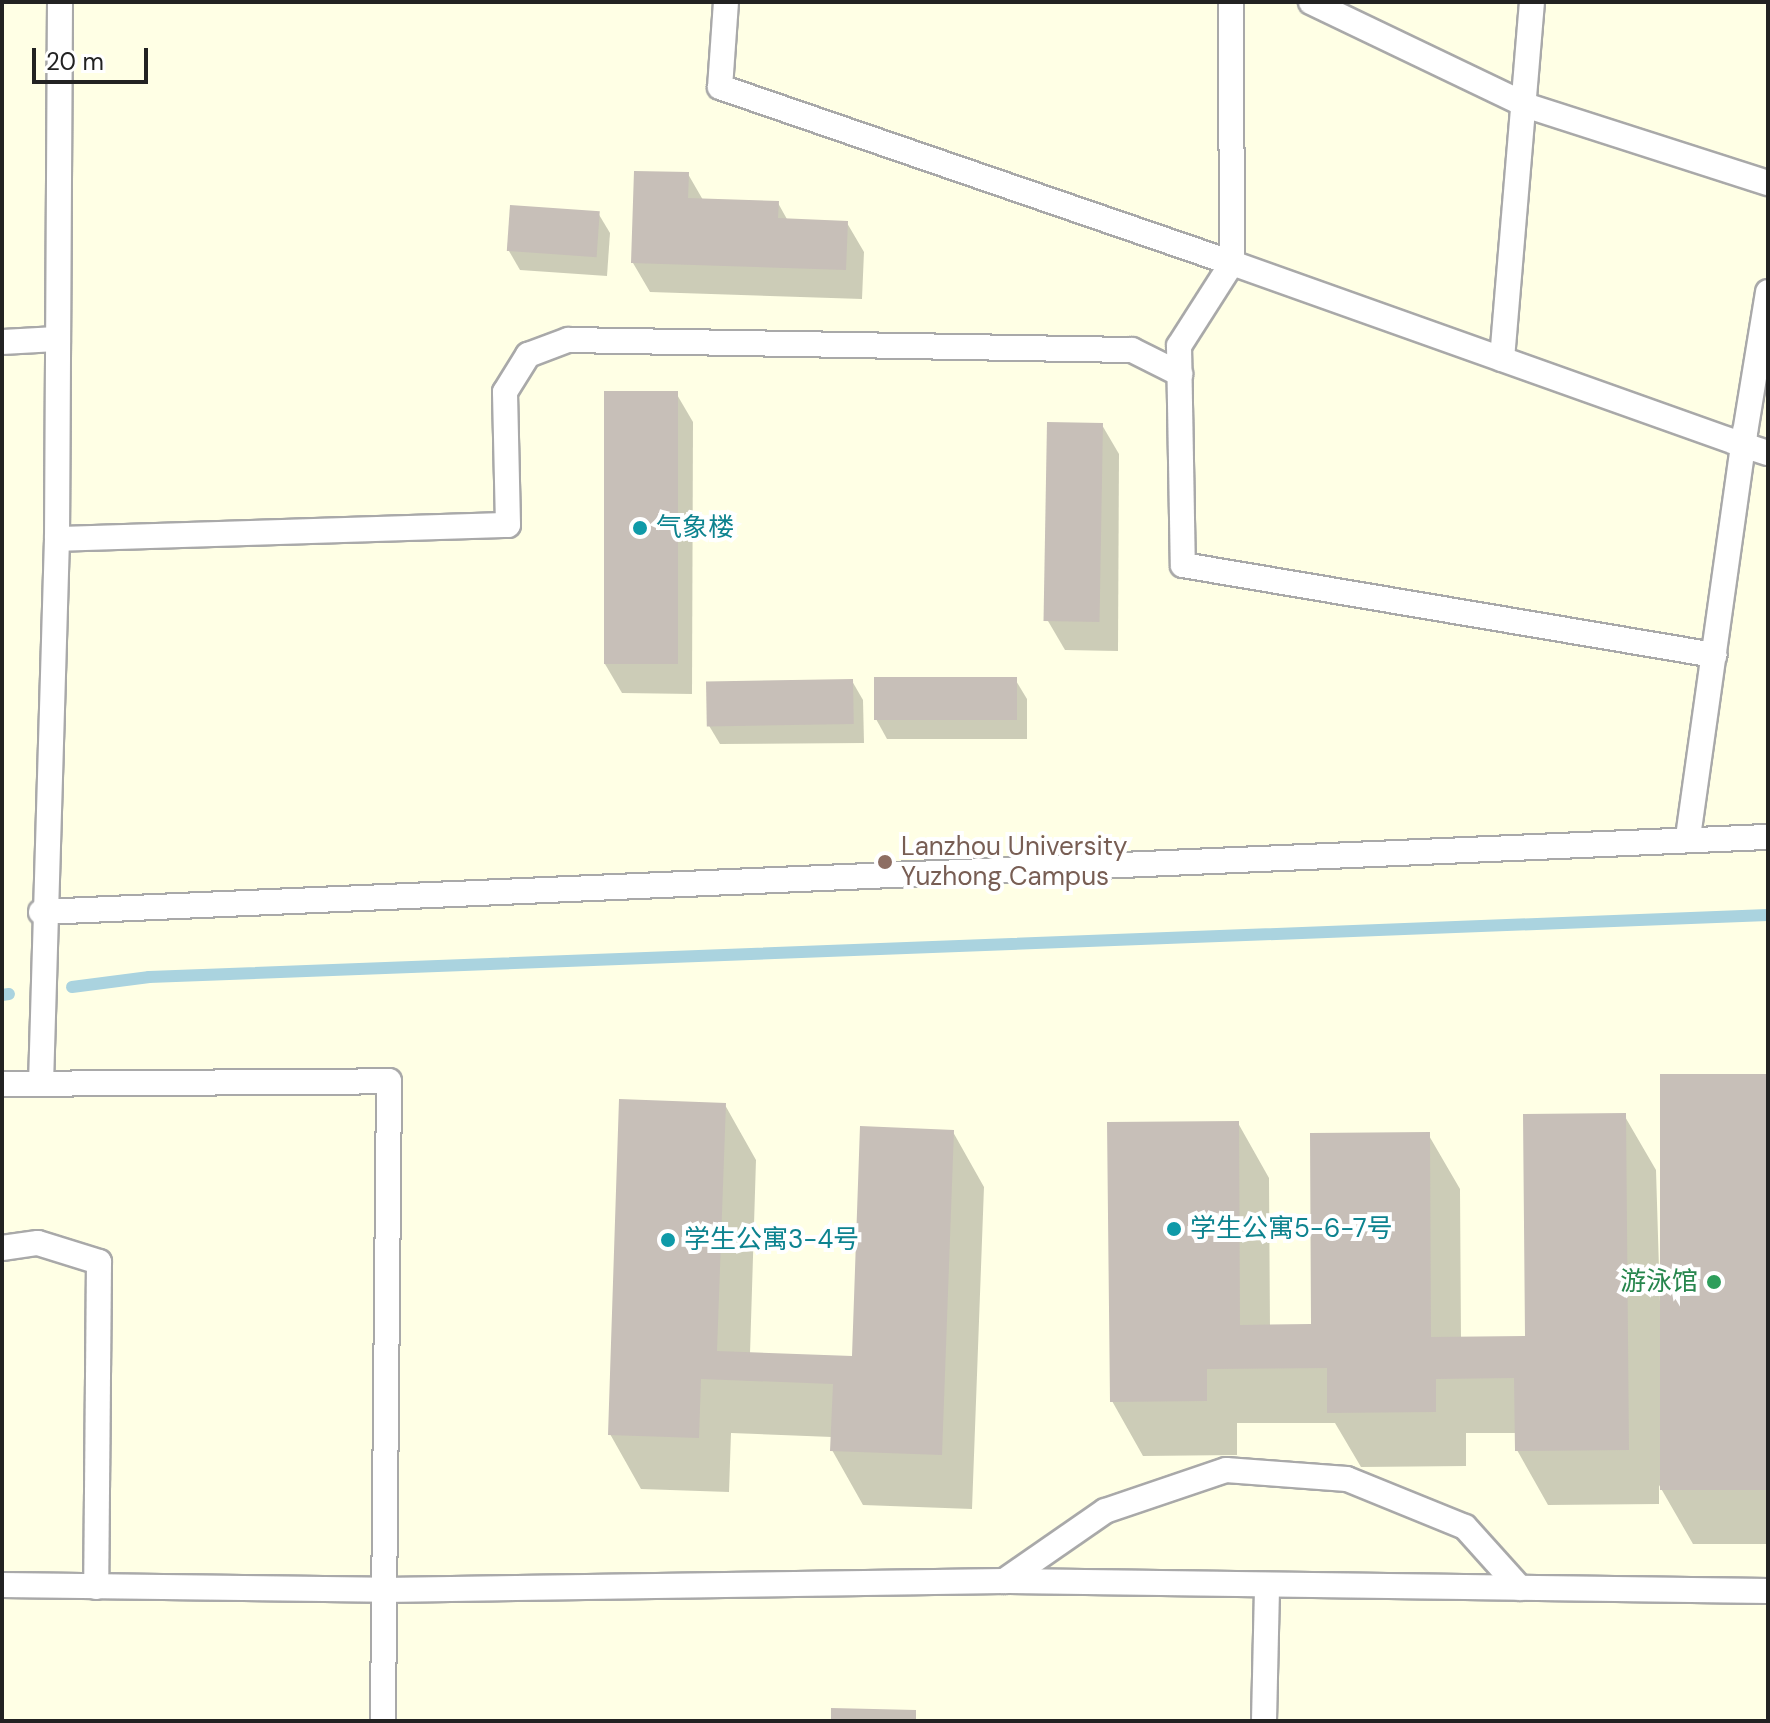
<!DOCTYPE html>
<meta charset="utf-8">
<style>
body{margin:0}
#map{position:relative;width:1770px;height:1723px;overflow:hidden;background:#f2efe9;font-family:"DM Sans","Noto Sans SC",sans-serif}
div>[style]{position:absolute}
.education>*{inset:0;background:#ffffe5;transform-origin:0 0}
.shadow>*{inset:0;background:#0003}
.stream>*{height:12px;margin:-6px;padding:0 6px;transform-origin:6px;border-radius:6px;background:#aad3df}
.building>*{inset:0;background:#c7bfb8;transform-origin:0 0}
.roads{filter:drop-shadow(2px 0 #a9a9a9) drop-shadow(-2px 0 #a9a9a9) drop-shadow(0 2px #a9a9a9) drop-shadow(0 -2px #a9a9a9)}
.service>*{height:24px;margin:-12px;padding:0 12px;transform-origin:12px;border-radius:12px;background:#fff}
.dots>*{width:22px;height:22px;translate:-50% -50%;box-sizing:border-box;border:4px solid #fff;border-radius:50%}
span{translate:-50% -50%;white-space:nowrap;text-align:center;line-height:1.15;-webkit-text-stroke:8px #fff;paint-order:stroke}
.culture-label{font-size:26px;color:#0d838f}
.left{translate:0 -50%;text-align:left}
.education-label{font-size:26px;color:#785e54}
.leisure-label{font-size:26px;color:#27864d}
.right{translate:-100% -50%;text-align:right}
.frame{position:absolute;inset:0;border:4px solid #222;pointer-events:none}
.scale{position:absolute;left:32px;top:48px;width:116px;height:36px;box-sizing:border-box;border:4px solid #222;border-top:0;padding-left:10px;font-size:24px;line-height:28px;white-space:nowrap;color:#222;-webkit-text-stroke:6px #fff;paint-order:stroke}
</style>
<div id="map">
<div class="education">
<i style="left:2px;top:2px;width:1766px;height:1719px"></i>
</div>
<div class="shadow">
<i style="clip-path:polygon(2px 55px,4px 58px,3px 121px,2px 121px)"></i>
<i style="clip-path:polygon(688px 174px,703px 200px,778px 203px,788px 221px,847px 223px,864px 252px,862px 299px,650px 292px,633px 263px)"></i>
<i style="clip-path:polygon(598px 213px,610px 233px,607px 276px,520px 270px,509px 251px)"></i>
<i style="clip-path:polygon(676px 393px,693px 422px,692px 694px,622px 693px,605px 664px)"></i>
<i style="clip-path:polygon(1102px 425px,1119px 454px,1118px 651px,1065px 650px,1048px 621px)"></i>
<i style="clip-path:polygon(1015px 679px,1027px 699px,1027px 739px,887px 739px,876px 719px)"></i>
<i style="clip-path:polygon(852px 681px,863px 700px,864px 743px,720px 744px,708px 724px)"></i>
<i style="clip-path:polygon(1768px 1076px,1768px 1544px,1693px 1544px,1659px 1485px,1659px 1504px,1548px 1505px,1517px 1450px,1517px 1433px,1466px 1433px,1466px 1466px,1361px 1467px,1335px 1423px,1237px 1423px,1237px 1455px,1143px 1456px,1112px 1401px,1238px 1123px,1269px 1178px,1270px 1327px,1313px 1326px,1428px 1134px,1460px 1189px,1461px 1339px,1527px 1338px,1624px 1115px,1656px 1170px,1662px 1367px)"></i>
<i style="clip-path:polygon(725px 1105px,756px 1160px,750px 1354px,854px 1358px,953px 1132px,984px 1187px,972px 1509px,863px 1505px,832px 1450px,832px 1437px,731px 1433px,729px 1492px,641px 1489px,610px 1434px)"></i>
</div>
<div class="stream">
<i style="left:72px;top:987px;width:78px;rotate:-7.4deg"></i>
<i style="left:149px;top:977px;width:1620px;rotate:-2.19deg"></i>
<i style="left:2px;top:995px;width:7px;rotate:-8deg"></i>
</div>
<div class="building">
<i style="clip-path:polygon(634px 171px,689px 172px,688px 198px,779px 201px,778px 218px,848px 221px,846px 270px,631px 263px)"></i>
<i style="left:510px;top:205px;width:90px;height:46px;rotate:4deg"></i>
<i style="left:604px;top:391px;width:74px;height:273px"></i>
<i style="left:1047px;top:422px;width:56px;height:199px;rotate:1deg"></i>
<i style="left:1017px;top:677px;width:43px;height:143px;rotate:90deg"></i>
<i style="left:853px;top:679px;width:45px;height:147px;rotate:89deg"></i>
<i style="left:1660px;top:1074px;width:108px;height:416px"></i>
<i style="clip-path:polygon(619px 1099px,726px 1103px,717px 1351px,852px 1356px,860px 1126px,954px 1130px,942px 1455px,830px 1451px,833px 1384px,701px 1379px,699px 1438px,608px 1435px)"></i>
<i style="clip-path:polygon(1626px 1113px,1629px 1450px,1515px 1451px,1514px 1378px,1436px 1379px,1436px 1412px,1327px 1413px,1327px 1368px,1207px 1369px,1207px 1401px,1110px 1402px,1107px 1122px,1239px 1121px,1240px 1325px,1311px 1324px,1310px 1133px,1430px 1132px,1431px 1337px,1525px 1336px,1523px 1114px)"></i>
<i style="clip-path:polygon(831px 1708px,916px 1710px,916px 1721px,831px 1721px)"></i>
</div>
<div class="roads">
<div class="service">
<i style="left:726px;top:2px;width:85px;rotate:94deg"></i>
<i style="left:720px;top:87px;width:541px;rotate:18.97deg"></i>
<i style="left:1232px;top:263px;width:98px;rotate:122.6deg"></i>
<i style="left:1179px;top:346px;width:219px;rotate:89deg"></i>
<i style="left:1183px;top:565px;width:539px;rotate:9.62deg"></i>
<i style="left:1231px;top:2px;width:261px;rotate:89.8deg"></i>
<i style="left:1232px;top:263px;width:542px;rotate:19.6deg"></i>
<i style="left:1743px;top:445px;width:155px;rotate:-80.7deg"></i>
<i style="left:1311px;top:2px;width:241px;rotate:25.6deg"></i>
<i style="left:1528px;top:106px;width:252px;rotate:17.8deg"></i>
<i style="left:2px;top:342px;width:56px;rotate:-3.1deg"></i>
<i style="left:1502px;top:359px;width:358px;rotate:-85.2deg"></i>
<i style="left:1743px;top:445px;width:26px;rotate:18deg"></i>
<i style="left:57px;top:539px;width:451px;rotate:-1.8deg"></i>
<i style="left:508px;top:525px;width:133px;rotate:-91.3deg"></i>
<i style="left:505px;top:392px;width:44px;rotate:-58.1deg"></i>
<i style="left:528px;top:355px;width:43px;rotate:-20.6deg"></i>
<i style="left:568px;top:340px;width:564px;rotate:1.02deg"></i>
<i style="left:1132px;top:350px;width:54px;rotate:26.6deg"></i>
<i style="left:1688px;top:837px;width:410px;rotate:-82deg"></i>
<i style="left:41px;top:912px;width:1729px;rotate:-2.49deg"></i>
<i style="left:2px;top:1084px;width:387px;rotate:-0.4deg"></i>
<i style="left:389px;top:1081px;width:640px;rotate:90.54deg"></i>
<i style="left:41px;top:1084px;width:545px;rotate:-88.32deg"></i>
<i style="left:57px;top:539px;width:537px;rotate:-89.68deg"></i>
<i style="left:2px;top:1248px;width:36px;rotate:-8deg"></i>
<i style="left:38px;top:1243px;width:64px;rotate:17.3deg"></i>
<i style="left:99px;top:1262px;width:325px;rotate:90.5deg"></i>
<i style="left:1004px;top:1581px;width:123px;rotate:-34.7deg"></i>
<i style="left:1105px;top:1511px;width:128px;rotate:-18.7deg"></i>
<i style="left:1226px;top:1470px;width:121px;rotate:4.3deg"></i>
<i style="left:1347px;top:1479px;width:127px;rotate:22.1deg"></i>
<i style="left:1465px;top:1527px;width:82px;rotate:48deg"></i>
<i style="left:2px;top:1585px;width:382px;rotate:0.7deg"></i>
<i style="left:384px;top:1590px;width:620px;rotate:-0.83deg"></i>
<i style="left:1004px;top:1581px;width:764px;rotate:0.75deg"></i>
<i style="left:1264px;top:1721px;width:136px;rotate:-88.7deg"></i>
</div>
</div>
<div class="dots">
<i style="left:640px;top:528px;background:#0f9aa8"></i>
<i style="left:885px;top:862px;background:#8d6e63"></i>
<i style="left:1174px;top:1229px;background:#0f9aa8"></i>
<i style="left:668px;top:1240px;background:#0f9aa8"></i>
<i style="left:1714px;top:1282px;background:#2e9e5b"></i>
</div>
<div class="culture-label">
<span class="left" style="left:656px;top:528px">气象楼</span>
<span class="left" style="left:1190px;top:1229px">学生公寓5-6-7号</span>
<span class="left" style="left:684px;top:1240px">学生公寓3-4号</span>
</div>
<div class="education-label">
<span class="left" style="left:901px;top:862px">Lanzhou University<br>Yuzhong Campus</span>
</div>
<div class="leisure-label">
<span class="right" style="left:1698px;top:1282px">游泳馆</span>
</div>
<div class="frame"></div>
<div class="scale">20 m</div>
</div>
